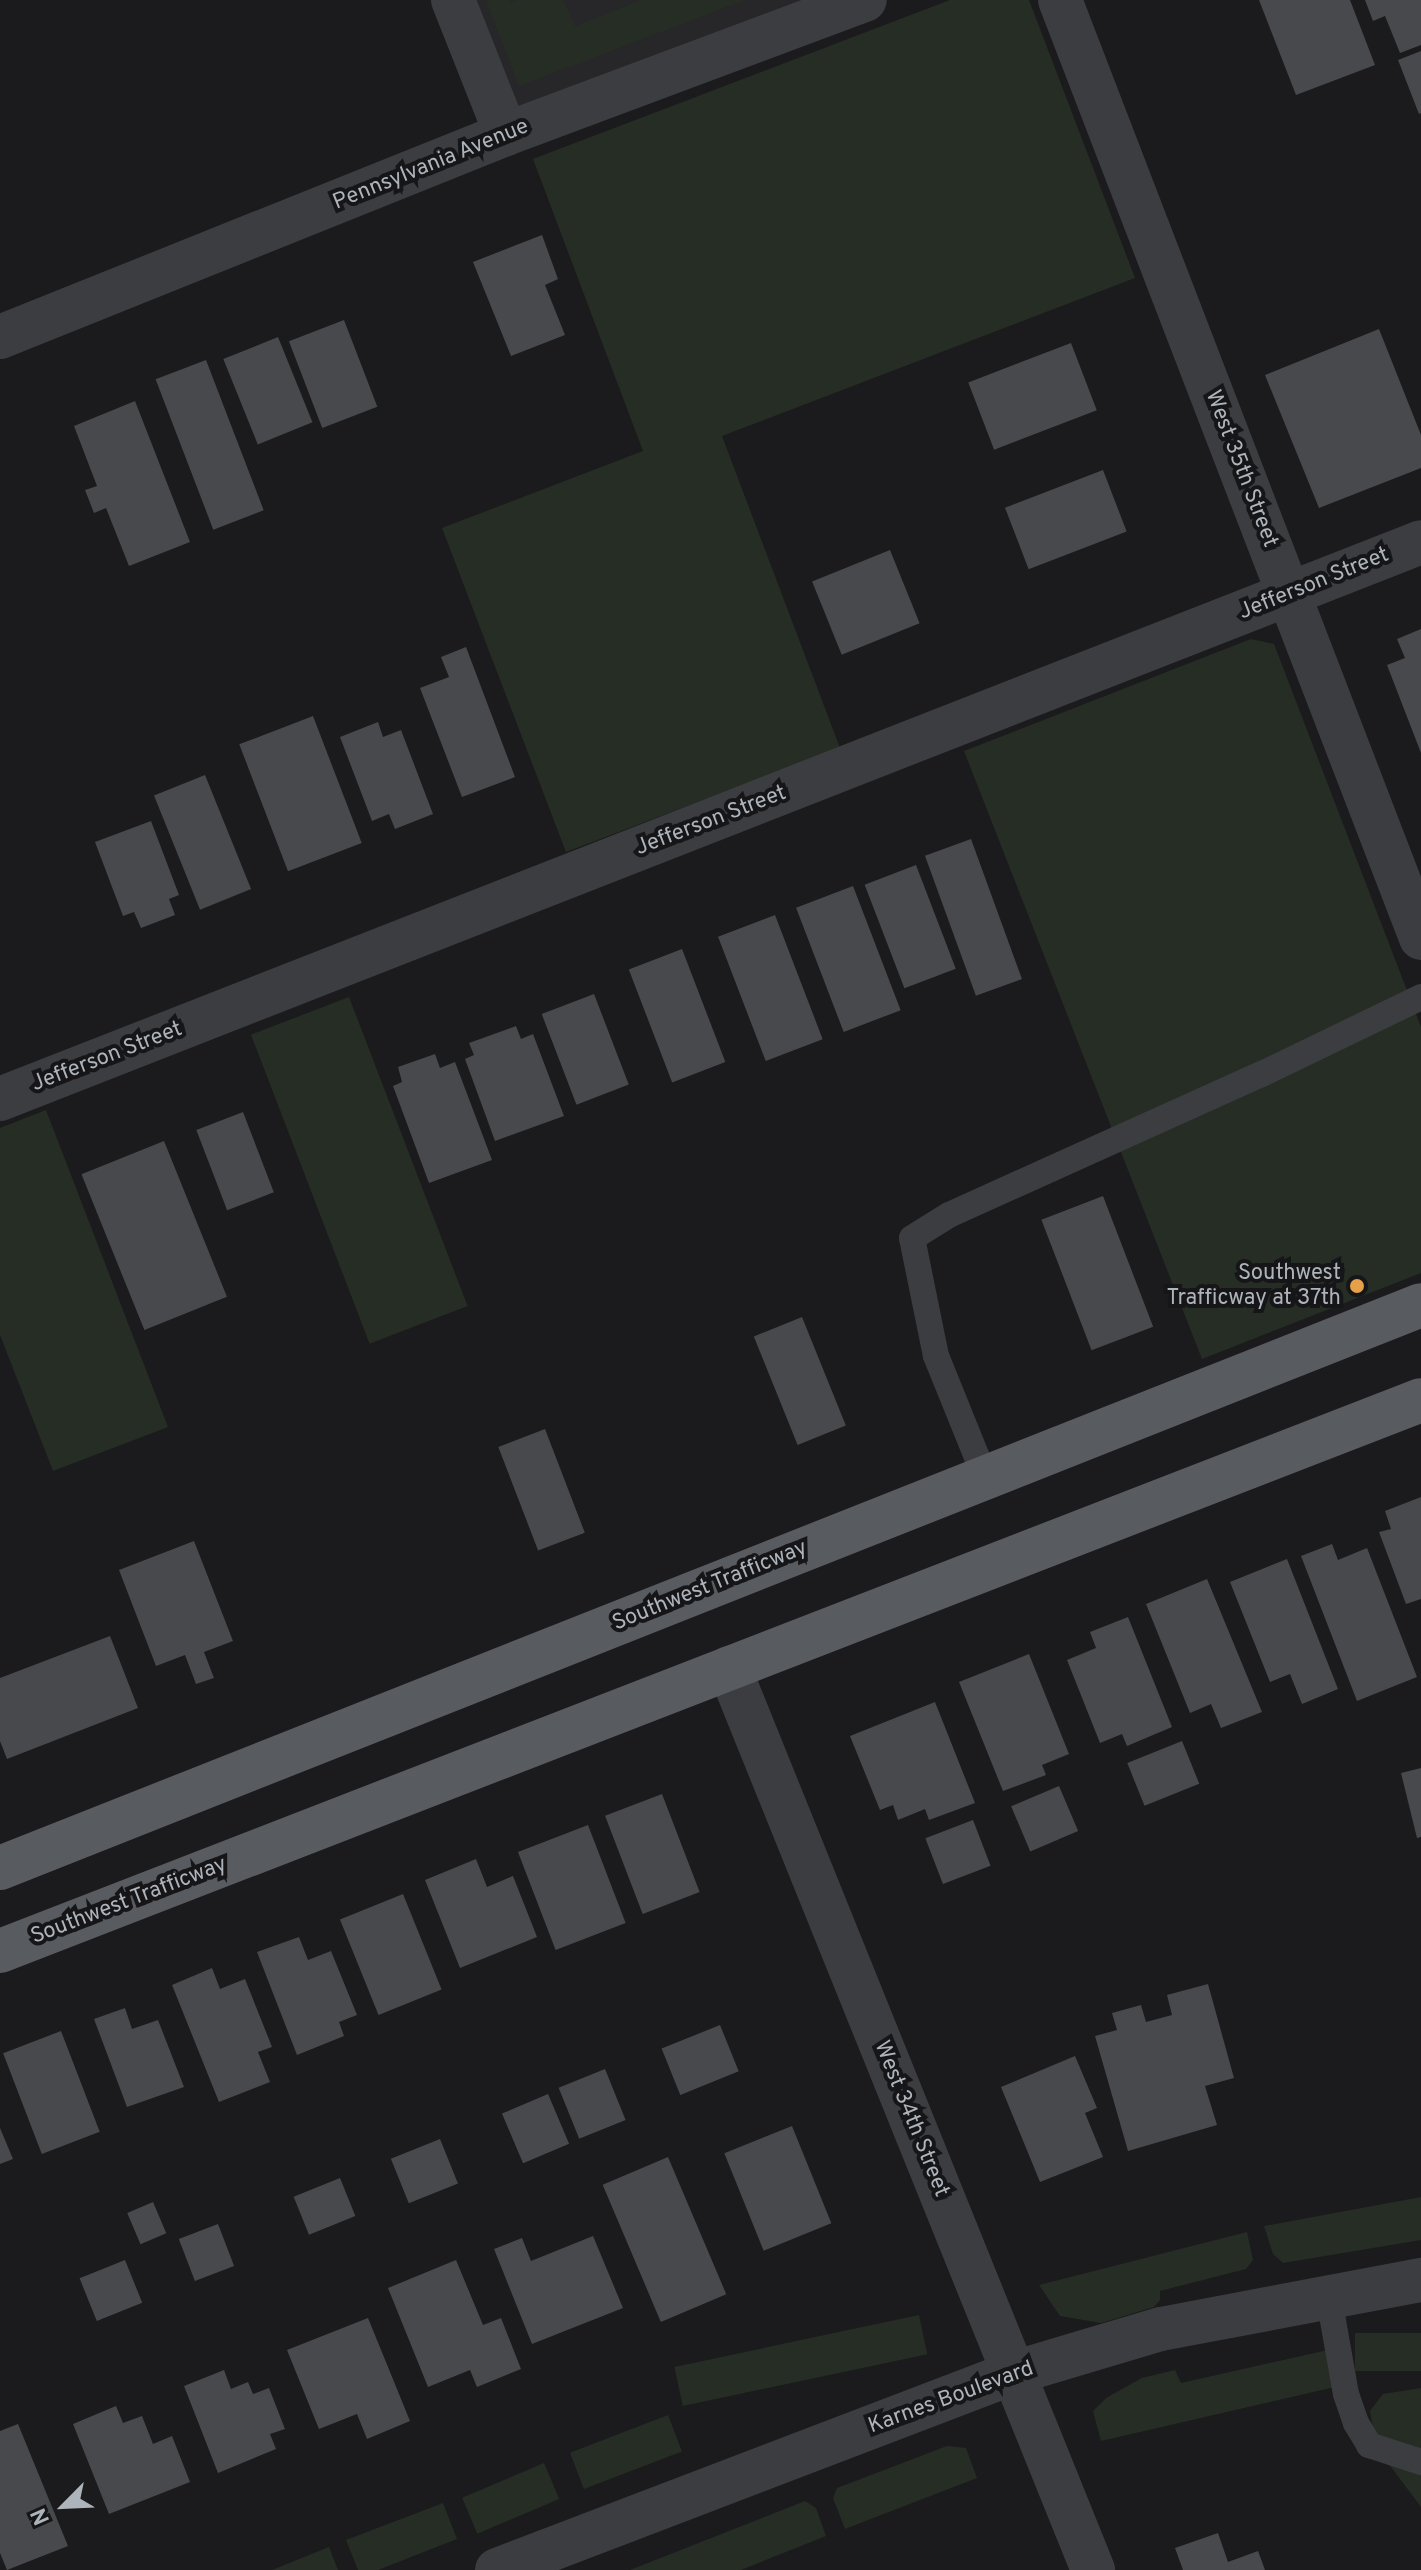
<!DOCTYPE html>
<style>
body{margin:0}
#map{position:relative;width:1421px;height:2570px;overflow:hidden;background:#1b1b1d;font-family:Overpass,sans-serif}
div>[style]{position:absolute}
.built>*{inset:0;background:#27272a}
.green>*{inset:0;background:#252d25;transform-origin:0 0}
.building>*{inset:0;background:#48494d;transform-origin:0 0}
.lane>*{height:26px;margin:-13px;padding:0 13px;transform-origin:13px;border-radius:13px;background:#3c3d41}
.street>*{height:44px;margin:-22px;padding:0 22px;transform-origin:22px;border-radius:22px;background:#3c3d41}
.primary>*{height:44px;margin:-22px;padding:0 22px;transform-origin:22px;border-radius:22px;background:#585b60}
.dots>*{width:22px;height:22px;translate:-50% -50%;box-sizing:border-box;border:4px solid #161618;border-radius:50%}
span{translate:-50% -50%;white-space:nowrap;text-align:center;line-height:1.15;-webkit-text-stroke:8px #161618;paint-order:stroke}
.street-label{font-size:22px;color:#aeb4bb}
.poi-label{font-size:22px;color:#aeb4bb}
.right{translate:-100% -50%;text-align:right}
.north{position:absolute;left:24px;top:2466px;width:80px;height:80px;-webkit-text-stroke:6px #161618;paint-order:stroke;rotate:246deg;font-size:22px;font-weight:700;line-height:32px;text-align:center;color:#aeb4bb}
.north::after{content:'';display:block;margin:auto;width:28px;height:36px;background:#aeb4bb;clip-path:polygon(50% 0,100% 100%,50% 72%,0 100%)}
</style>
<div id="map">
<div class="built">
<i style="clip-path:polygon(472px 0,814px 0,518px 111px)"></i>
</div>
<div class="green">
<i style="clip-path:polygon(486px 0,509px 0,511px 3px,519px 0,563px 0,575px 26px,641px 0,745px 0,519px 86px)"></i>
<i style="clip-path:polygon(950px 0,1029px 0,1135px 278px,722px 436px,840px 748px,566px 852px,442px 528px,643px 451px,533px 159px)"></i>
<i style="clip-path:polygon(1251px 639px,1274px 644px,1421px 1027px,1421px 1273px,1202px 1359px,964px 751px)"></i>
<i style="left:349px;top:997px;width:331px;height:105px;rotate:69deg"></i>
<i style="clip-path:polygon(46px 1110px,168px 1427px,53px 1471px,0 1335px,0 1128px)"></i>
<i style="clip-path:polygon(1421px 2197px,1421px 2240px,1283px 2263px,1273px 2254px,1264px 2226px)"></i>
<i style="clip-path:polygon(1247px 2232px,1253px 2260px,1246px 2269px,1160px 2291px,1160px 2300px,1154px 2307px,1101px 2323px,1060px 2316px,1039px 2285px)"></i>
<i style="left:919px;top:2315px;width:40px;height:250px;rotate:78deg"></i>
<i style="left:1421px;top:2333px;width:38px;height:66px;rotate:90deg"></i>
<i style="clip-path:polygon(1328px 2350px,1335px 2387px,1101px 2441px,1093px 2411px,1106px 2398px,1142px 2378px,1175px 2370px,1181px 2383px)"></i>
<i style="clip-path:polygon(1421px 2388px,1421px 2507px,1376px 2447px,1370px 2411px,1383px 2394px)"></i>
<i style="left:668px;top:2415px;width:39px;height:105px;rotate:69deg"></i>
<i style="clip-path:polygon(947px 2446px,966px 2448px,977px 2478px,845px 2529px,833px 2498px,837px 2488px)"></i>
<i style="left:544px;top:2463px;width:39px;height:89px;rotate:67deg"></i>
<i style="clip-path:polygon(805px 2501px,816px 2508px,826px 2536px,741px 2570px,630px 2570px)"></i>
<i style="clip-path:polygon(443px 2503px,457px 2539px,378px 2570px,358px 2570px,346px 2540px)"></i>
<i style="clip-path:polygon(329px 2547px,338px 2570px,272px 2570px)"></i>
</div>
<div class="building">
<i style="clip-path:polygon(1259px 0,1350px 0,1375px 65px,1296px 95px)"></i>
<i style="clip-path:polygon(1365px 0,1421px 0,1421px 45px,1400px 53px,1385px 16px,1373px 21px)"></i>
<i style="clip-path:polygon(1421px 51px,1421px 113px,1419px 114px,1398px 60px)"></i>
<i style="clip-path:polygon(542px 235px,558px 279px,545px 285px,565px 335px,511px 356px,473px 262px)"></i>
<i style="left:344px;top:320px;width:93px;height:59px;rotate:69deg"></i>
<i style="clip-path:polygon(1379px 329px,1421px 435px,1421px 468px,1319px 508px,1265px 375px)"></i>
<i style="left:278px;top:337px;width:92px;height:59px;rotate:68deg"></i>
<i style="left:1071px;top:343px;width:72px;height:110px;rotate:69deg"></i>
<i style="left:206px;top:360px;width:161px;height:54px;rotate:69deg"></i>
<i style="clip-path:polygon(135px 401px,190px 542px,129px 566px,106px 508px,94px 513px,85px 490px,97px 486px,74px 426px)"></i>
<i style="left:1103px;top:470px;width:66px;height:105px;rotate:69deg"></i>
<i style="left:890px;top:550px;width:79px;height:84px;rotate:68deg"></i>
<i style="clip-path:polygon(1421px 629px,1421px 753px,1387px 665px,1405px 658px,1397px 639px)"></i>
<i style="clip-path:polygon(466px 647px,515px 777px,462px 797px,420px 688px,449px 677px,441px 657px)"></i>
<i style="left:313px;top:716px;width:136px;height:79px;rotate:69deg"></i>
<i style="clip-path:polygon(378px 722px,383px 737px,401px 730px,433px 814px,395px 829px,389px 814px,372px 821px,340px 737px)"></i>
<i style="left:205px;top:775px;width:123px;height:55px;rotate:68deg"></i>
<i style="clip-path:polygon(151px 821px,179px 895px,169px 899px,175px 915px,141px 928px,134px 912px,123px 916px,95px 842px)"></i>
<i style="left:971px;top:839px;width:149px;height:49px;rotate:70deg"></i>
<i style="left:916px;top:865px;width:111px;height:55px;rotate:69deg"></i>
<i style="left:853px;top:886px;width:133px;height:61px;rotate:69deg"></i>
<i style="left:775px;top:915px;width:133px;height:61px;rotate:69deg"></i>
<i style="left:682px;top:949px;width:121px;height:57px;rotate:69deg"></i>
<i style="left:594px;top:994px;width:97px;height:56px;rotate:69deg"></i>
<i style="clip-path:polygon(516px 1026px,521px 1039px,533px 1034px,564px 1116px,495px 1141px,465px 1059px,474px 1055px,469px 1043px)"></i>
<i style="clip-path:polygon(435px 1054px,440px 1068px,455px 1062px,492px 1160px,429px 1183px,393px 1086px,402px 1082px,398px 1067px)"></i>
<i style="left:243px;top:1112px;width:86px;height:50px;rotate:69deg"></i>
<i style="left:164px;top:1141px;width:168px;height:89px;rotate:68deg"></i>
<i style="left:1103px;top:1196px;width:140px;height:66px;rotate:69deg"></i>
<i style="left:802px;top:1317px;width:117px;height:52px;rotate:68deg"></i>
<i style="left:545px;top:1429px;width:111px;height:50px;rotate:69deg"></i>
<i style="clip-path:polygon(1421px 1497px,1421px 1599px,1406px 1604px,1379px 1532px,1391px 1529px,1385px 1511px)"></i>
<i style="clip-path:polygon(194px 1541px,233px 1641px,204px 1652px,214px 1678px,196px 1684px,185px 1655px,156px 1666px,119px 1570px)"></i>
<i style="clip-path:polygon(1332px 1544px,1338px 1560px,1367px 1548px,1417px 1677px,1357px 1701px,1301px 1556px)"></i>
<i style="clip-path:polygon(1287px 1559px,1338px 1689px,1302px 1704px,1290px 1674px,1270px 1682px,1230px 1582px)"></i>
<i style="clip-path:polygon(1207px 1579px,1262px 1712px,1221px 1728px,1211px 1704px,1190px 1713px,1146px 1604px)"></i>
<i style="clip-path:polygon(1128px 1617px,1172px 1727px,1127px 1746px,1122px 1734px,1100px 1743px,1067px 1660px,1096px 1648px,1090px 1632px)"></i>
<i style="clip-path:polygon(110px 1636px,138px 1708px,7px 1759px,0 1741px,0 1678px)"></i>
<i style="clip-path:polygon(1029px 1654px,1069px 1754px,1042px 1765px,1046px 1775px,1003px 1791px,959px 1682px)"></i>
<i style="clip-path:polygon(935px 1702px,975px 1803px,929px 1820px,925px 1809px,898px 1820px,893px 1805px,880px 1810px,850px 1736px)"></i>
<i style="left:1182px;top:1741px;width:46px;height:59px;rotate:68deg"></i>
<i style="clip-path:polygon(1421px 1768px,1421px 1837px,1417px 1838px,1401px 1773px)"></i>
<i style="left:1059px;top:1786px;width:49px;height:52px;rotate:67deg"></i>
<i style="left:662px;top:1794px;width:105px;height:61px;rotate:69deg"></i>
<i style="left:973px;top:1820px;width:49px;height:51px;rotate:69deg"></i>
<i style="left:588px;top:1825px;width:105px;height:75px;rotate:69deg"></i>
<i style="clip-path:polygon(476px 1859px,487px 1887px,513px 1876px,537px 1937px,460px 1968px,425px 1880px)"></i>
<i style="left:403px;top:1894px;width:103px;height:68px;rotate:68deg"></i>
<i style="clip-path:polygon(299px 1937px,308px 1960px,331px 1951px,357px 2015px,339px 2022px,344px 2036px,297px 2055px,257px 1952px)"></i>
<i style="clip-path:polygon(212px 1968px,220px 1989px,245px 1979px,272px 2047px,258px 2052px,270px 2082px,219px 2102px,172px 1985px)"></i>
<i style="clip-path:polygon(1208px 1984px,1234px 2078px,1205px 2086px,1217px 2125px,1128px 2151px,1095px 2036px,1117px 2030px,1112px 2013px,1141px 2005px,1146px 2022px,1172px 2015px,1167px 1995px)"></i>
<i style="clip-path:polygon(125px 2008px,132px 2029px,158px 2020px,184px 2087px,127px 2107px,94px 2019px)"></i>
<i style="left:720px;top:2025px;width:50px;height:63px;rotate:68deg"></i>
<i style="left:61px;top:2031px;width:108px;height:62px;rotate:69deg"></i>
<i style="clip-path:polygon(1075px 2056px,1097px 2108px,1085px 2113px,1103px 2157px,1040px 2182px,1001px 2087px)"></i>
<i style="left:605px;top:2069px;width:55px;height:50px;rotate:68deg"></i>
<i style="left:548px;top:2094px;width:54px;height:50px;rotate:67deg"></i>
<i style="left:792px;top:2126px;width:105px;height:73px;rotate:68deg"></i>
<i style="clip-path:polygon(0 2128px,13px 2159px,0 2164px)"></i>
<i style="left:440px;top:2139px;width:48px;height:53px;rotate:68deg"></i>
<i style="left:668px;top:2157px;width:149px;height:71px;rotate:67deg"></i>
<i style="left:340px;top:2178px;width:41px;height:50px;rotate:68deg"></i>
<i style="left:153px;top:2202px;width:34px;height:28px;rotate:67deg"></i>
<i style="left:218px;top:2224px;width:45px;height:42px;rotate:69deg"></i>
<i style="clip-path:polygon(593px 2236px,623px 2308px,532px 2344px,494px 2249px,522px 2238px,531px 2261px)"></i>
<i style="left:125px;top:2260px;width:46px;height:49px;rotate:68deg"></i>
<i style="clip-path:polygon(456px 2260px,483px 2325px,501px 2318px,521px 2369px,477px 2387px,470px 2370px,428px 2387px,388px 2288px)"></i>
<i style="clip-path:polygon(368px 2318px,410px 2421px,367px 2439px,357px 2414px,319px 2429px,287px 2350px)"></i>
<i style="clip-path:polygon(224px 2370px,231px 2389px,248px 2382px,253px 2394px,269px 2388px,285px 2429px,270px 2434px,276px 2449px,218px 2473px,184px 2386px)"></i>
<i style="clip-path:polygon(116px 2406px,123px 2423px,142px 2416px,153px 2444px,172px 2436px,190px 2482px,109px 2514px,73px 2424px)"></i>
<i style="clip-path:polygon(18px 2424px,68px 2546px,7px 2570px,0 2553px,0 2431px)"></i>
<i style="clip-path:polygon(1218px 2533px,1228px 2562px,1258px 2551px,1265px 2570px,1183px 2570px,1175px 2548px)"></i>
</div>
<div class="lane">
<i style="left:985px;top:1477px;width:131px;rotate:-112deg"></i>
<i style="left:936px;top:1356px;width:120px;rotate:-101.5deg"></i>
<i style="left:912px;top:1238px;width:44px;rotate:-31.9deg"></i>
<i style="left:949px;top:1215px;width:343px;rotate:-24.3deg"></i>
<i style="left:1262px;top:1074px;width:177px;rotate:-25.8deg"></i>
<i style="left:1329px;top:2298px;width:97px;rotate:80deg"></i>
<i style="left:1346px;top:2394px;width:31px;rotate:71deg"></i>
<i style="left:1356px;top:2423px;width:26px;rotate:59deg"></i>
<i style="left:1369px;top:2445px;width:55px;rotate:18.1deg"></i>
</div>
<div class="street">
<i style="left:453px;top:0;width:144px;rotate:68.4deg"></i>
<i style="left:1060px;top:0;width:1005px;rotate:68.95deg"></i>
<i style="left:0;top:337px;width:545px;rotate:-21.86deg"></i>
<i style="left:506px;top:134px;width:383px;rotate:-20.5deg"></i>
<i style="left:0;top:1099px;width:1526px;rotate:-21.4deg"></i>
<i style="left:729px;top:1668px;width:973px;rotate:68.02deg"></i>
<i style="left:497px;top:2570px;width:552px;rotate:-20.9deg"></i>
<i style="left:1013px;top:2373px;width:154px;rotate:-16.6deg"></i>
<i style="left:1161px;top:2329px;width:265px;rotate:-10.7deg"></i>
</div>
<div class="primary">
<i style="left:0;top:1868px;width:1528px;rotate:-21.61deg"></i>
<i style="left:0;top:1951px;width:1524px;rotate:-21.19deg"></i>
</div>
<div class="dots">
<i style="left:1357px;top:1286px;background:#e6a049"></i>
</div>
<div class="street-label">
<span style="left:431px;top:165px;rotate:-22deg">Pennsylvania Avenue</span>
<span style="left:1241px;top:469px;rotate:69deg">West 35th Street</span>
<span style="left:1314px;top:584px;rotate:-22deg">Jefferson Street</span>
<span style="left:711px;top:821px;rotate:-21deg">Jefferson Street</span>
<span style="left:107px;top:1057px;rotate:-21deg">Jefferson Street</span>
<span style="left:710px;top:1586px;rotate:-22deg">Southwest Trafficway</span>
<span style="left:129px;top:1901px;rotate:-21deg">Southwest Trafficway</span>
<span style="left:911px;top:2119px;rotate:68deg">West 34th Street</span>
<span style="left:951px;top:2398px;rotate:-20deg">Karnes Boulevard</span>
</div>
<div class="poi-label">
<span class="right" style="left:1341px;top:1286px">Southwest<br>Trafficway at 37th</span>
</div>
<div class="north">N</div>
</div>
